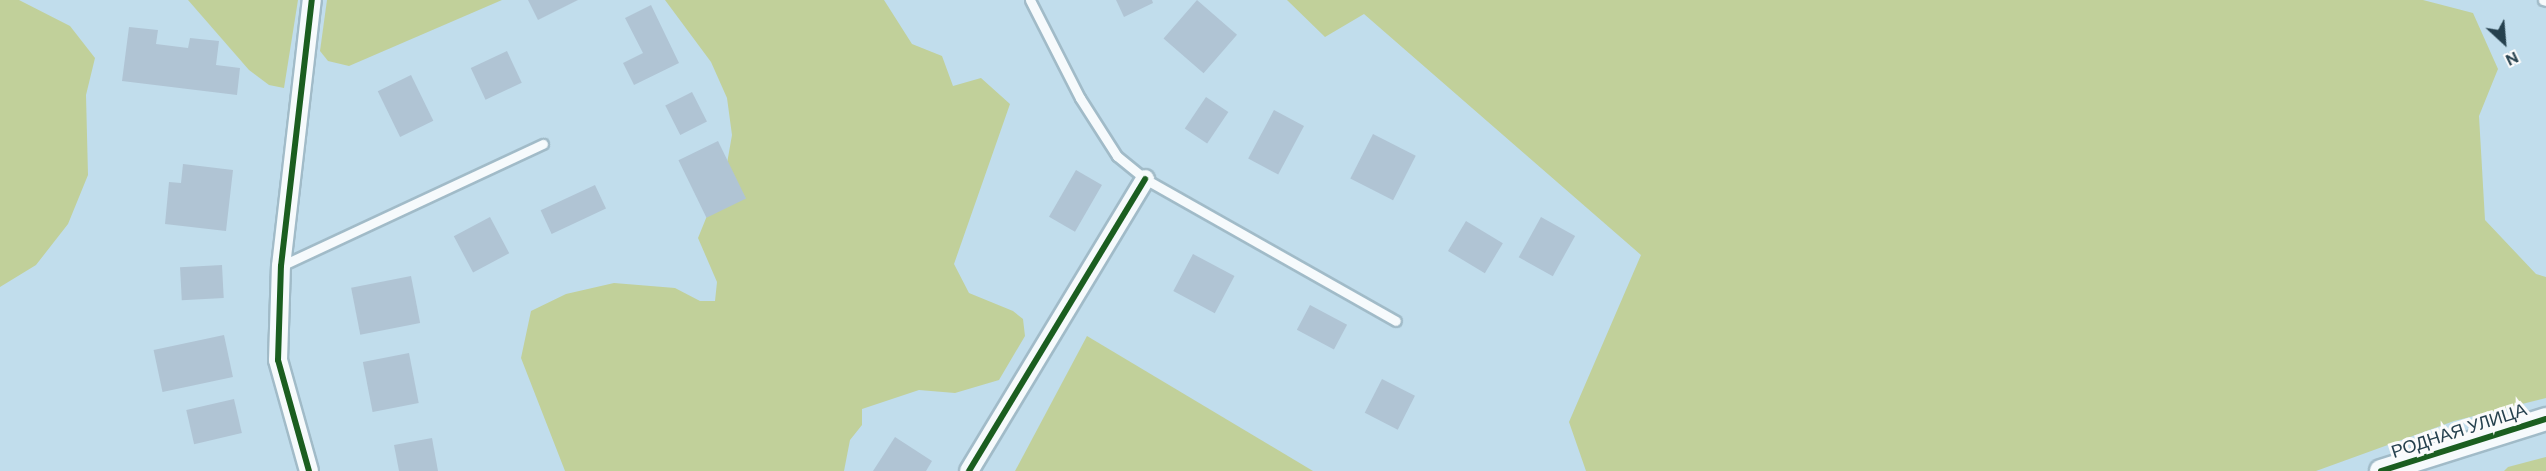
<!DOCTYPE html>
<meta charset="utf-8">
<style>
body{margin:0}
#map{position:relative;width:2546px;height:471px;overflow:hidden;background:#c1ddec;font-family:"DM Sans",sans-serif}
div>[style]{position:absolute}
.green>*{inset:0;background:#c1d09a}
.building>*{inset:0;background:#b0c4d4;transform-origin:0 0}
.roads{filter:drop-shadow(2px 0 #a1bbc8) drop-shadow(-2px 0 #a1bbc8) drop-shadow(0 2px #a1bbc8) drop-shadow(0 -2px #a1bbc8)}
.service>*{height:9px;margin:-4.5px;padding:0 4.5px;transform-origin:4.5px;border-radius:4.5px;background:#f6fafc}
.minor>*{height:18px;margin:-9px;padding:0 9px;transform-origin:9px;border-radius:9px;background:#f6fafc}
.tertiary>*{height:22px;margin:-11px;padding:0 11px;transform-origin:11px;border-radius:11px;background:#f6fafc}
.cycleway>*{height:6px;margin:-3px;padding:0 3px;transform-origin:3px;border-radius:3px;background:#1b5e20}
span{translate:-50% -50%;white-space:nowrap;text-align:center;line-height:1.15;-webkit-text-stroke:6px #fbfbfb;paint-order:stroke}
.street-label{font-size:18px;color:#26414e}
.north{position:absolute;left:2474px;top:12px;width:60px;height:60px;-webkit-text-stroke:4px #fbfbfb;paint-order:stroke;rotate:154deg;font-size:16px;font-weight:700;line-height:24px;text-align:center;color:#26414e}
.north::after{content:'';display:block;margin:auto;width:21px;height:27px;background:#26414e;clip-path:polygon(50% 0,100% 100%,50% 72%,0 100%)}
</style>
<div id="map">
<div class="green">
<i style="clip-path:polygon(0 0,19px 0,70px 26px,95px 58px,86px 95px,88px 175px,68px 224px,36px 265px,0 287px)"></i>
<i style="clip-path:polygon(188px 0,298px 0,284px 88px,269px 85px,249px 70px)"></i>
<i style="clip-path:polygon(327px 0,502px 0,349px 66px,328px 61px,320px 51px)"></i>
<i style="clip-path:polygon(665px 0,884px 0,912px 44px,942px 56px,953px 86px,981px 78px,1010px 104px,954px 264px,969px 293px,1013px 311px,1023px 319px,1025px 336px,999px 380px,955px 393px,919px 390px,862px 409px,862px 425px,850px 440px,844px 471px,565px 471px,521px 358px,531px 311px,566px 294px,614px 283px,675px 288px,700px 301px,715px 301px,717px 282px,698px 238px,726px 169px,732px 135px,727px 98px,711px 62px)"></i>
<i style="clip-path:polygon(1287px 0,2423px 0,2473px 13px,2498px 69px,2479px 116px,2485px 220px,2536px 274px,2546px 277px,2546px 398px,2454px 421px,2316px 471px,1586px 471px,1569px 422px,1641px 255px,1364px 14px,1325px 37px)"></i>
<i style="clip-path:polygon(1087px 336px,1313px 471px,1015px 471px)"></i>
<i style="clip-path:polygon(2546px 457px,2546px 471px,2504px 471px,2508px 467px)"></i>
</div>
<div class="building">
<i style="clip-path:polygon(528px 0,578px 0,538px 20px)"></i>
<i style="clip-path:polygon(1116px 0,1152px 0,1153px 3px,1124px 17px)"></i>
<i style="left:1197px;top:0;width:53px;height:51px;rotate:41deg"></i>
<i style="clip-path:polygon(651px 5px,679px 63px,634px 85px,623px 63px,643px 53px,625px 18px)"></i>
<i style="clip-path:polygon(129px 27px,158px 30px,156px 44px,188px 48px,190px 38px,219px 41px,216px 65px,240px 68px,237px 95px,122px 81px)"></i>
<i style="left:507px;top:51px;width:35px;height:40px;rotate:65deg"></i>
<i style="left:411px;top:75px;width:51px;height:37px;rotate:64deg"></i>
<i style="left:692px;top:92px;width:33px;height:30px;rotate:63deg"></i>
<i style="left:1206px;top:97px;width:27px;height:38px;rotate:34deg"></i>
<i style="left:1274px;top:110px;width:34px;height:55px;rotate:28deg"></i>
<i style="left:1373px;top:134px;width:48px;height:50px;rotate:27deg"></i>
<i style="left:718px;top:141px;width:64px;height:44px;rotate:64deg"></i>
<i style="clip-path:polygon(183px 164px,233px 170px,226px 231px,165px 224px,169px 182px,181px 183px)"></i>
<i style="left:1076px;top:170px;width:30px;height:54px;rotate:30deg"></i>
<i style="left:595px;top:185px;width:26px;height:60px;rotate:65deg"></i>
<i style="left:490px;top:217px;width:41px;height:41px;rotate:62deg"></i>
<i style="left:1541px;top:217px;width:39px;height:46px;rotate:29deg"></i>
<i style="left:1466px;top:221px;width:43px;height:35px;rotate:31deg"></i>
<i style="left:1193px;top:254px;width:47px;height:42px;rotate:28deg"></i>
<i style="left:222px;top:265px;width:33px;height:42px;rotate:87deg"></i>
<i style="left:411px;top:276px;width:48px;height:61px;rotate:79deg"></i>
<i style="left:1310px;top:305px;width:42px;height:28px;rotate:28deg"></i>
<i style="left:224px;top:335px;width:43px;height:72px;rotate:78deg"></i>
<i style="left:409px;top:353px;width:51px;height:47px;rotate:79deg"></i>
<i style="left:1382px;top:379px;width:37px;height:38px;rotate:27deg"></i>
<i style="left:234px;top:399px;width:35px;height:49px;rotate:77deg"></i>
<i style="clip-path:polygon(895px 437px,932px 461px,926px 471px,873px 471px)"></i>
<i style="clip-path:polygon(432px 438px,438px 471px,399px 471px,394px 445px)"></i>
</div>
<div class="roads">
<div class="service">
<i style="left:1030px;top:0;width:110px;rotate:63deg"></i>
<i style="left:1080px;top:98px;width:69px;rotate:57.5deg"></i>
<i style="left:1117px;top:156px;width:36px;rotate:39deg"></i>
<i style="left:1145px;top:179px;width:288px;rotate:29.5deg"></i>
<i style="left:2543px;top:0;width:3px;rotate:18deg"></i>
<i style="left:281px;top:266px;width:289px;rotate:-25deg"></i>
</div>
<div class="minor">
<i style="left:309px;top:471px;width:115px;rotate:-105.6deg"></i>
<i style="left:278px;top:360px;width:94px;rotate:-88.2deg"></i>
<i style="left:281px;top:266px;width:268px;rotate:-83.4deg"></i>
<i style="left:969px;top:471px;width:341px;rotate:-58.9deg"></i>
</div>
<div class="tertiary">
<i style="left:2381px;top:471px;width:173px;rotate:-17.5deg"></i>
</div>
</div>
<div class="cycleway">
<i style="left:309px;top:471px;width:115px;rotate:-105.6deg"></i>
<i style="left:278px;top:360px;width:94px;rotate:-88.2deg"></i>
<i style="left:281px;top:266px;width:268px;rotate:-83.4deg"></i>
<i style="left:969px;top:471px;width:341px;rotate:-58.9deg"></i>
<i style="left:2381px;top:471px;width:173px;rotate:-17.5deg"></i>
</div>
<div class="street-label">
<span style="left:2459px;top:431px;rotate:-18deg">РОДНАЯ УЛИЦА</span>
</div>
<div class="north">N</div>
</div>
